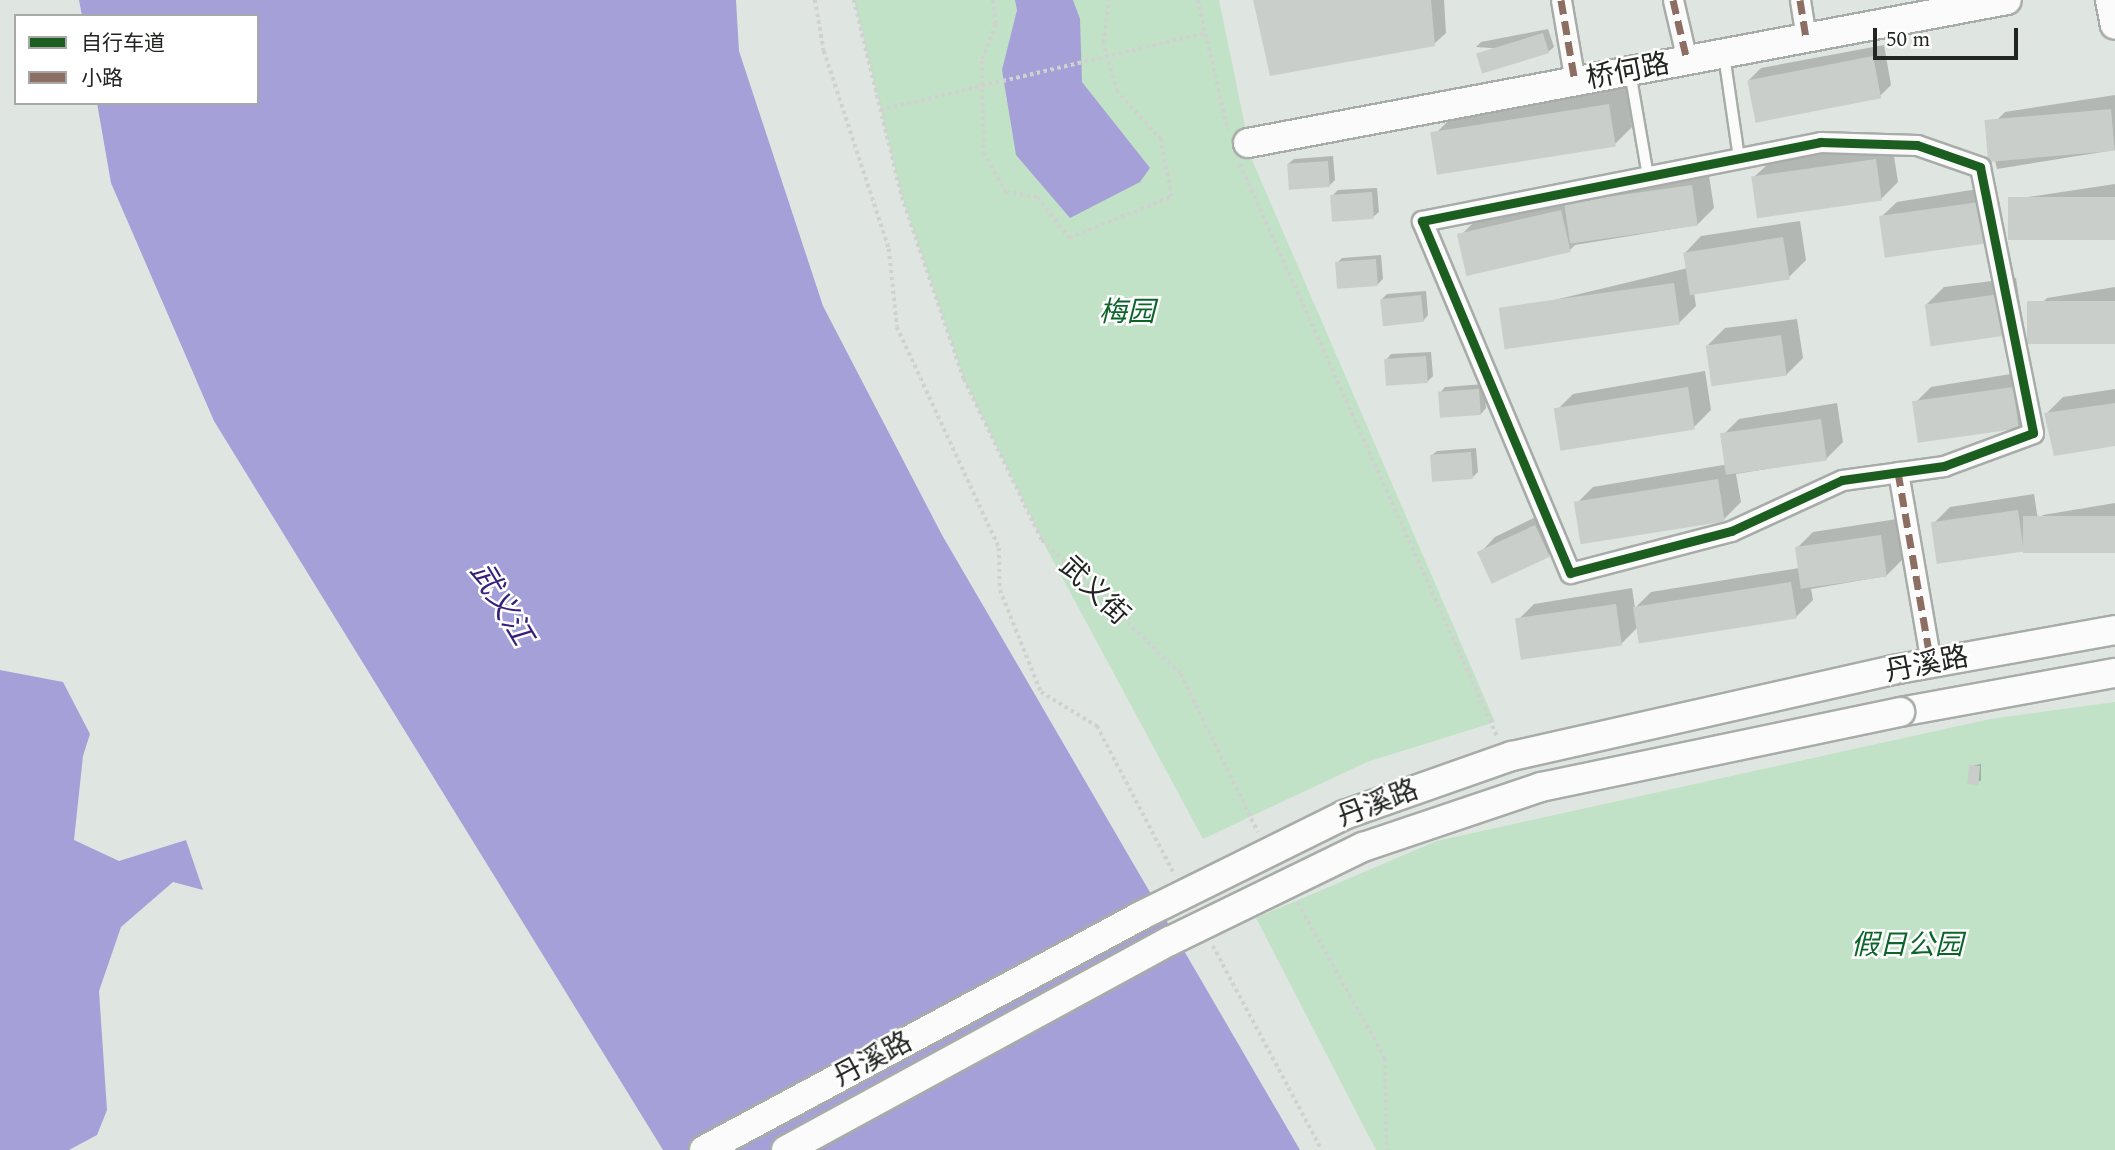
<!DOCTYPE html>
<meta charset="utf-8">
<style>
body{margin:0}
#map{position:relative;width:2115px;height:1150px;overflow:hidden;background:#dfe5e0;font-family:Spectral,"Noto Sans SC",serif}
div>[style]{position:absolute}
.green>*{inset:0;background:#c2e2c7}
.water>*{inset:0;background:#a5a1d8}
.shadow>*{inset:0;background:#0003}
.building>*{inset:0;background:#cacecb;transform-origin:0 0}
.path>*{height:3.5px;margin-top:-1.75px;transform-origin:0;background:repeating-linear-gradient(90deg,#d0d1d0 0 3.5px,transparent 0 7px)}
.roads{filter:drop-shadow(2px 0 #a8aca8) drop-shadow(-2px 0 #a8aca8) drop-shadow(0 2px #a8aca8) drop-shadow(0 -2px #a8aca8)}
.lane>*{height:10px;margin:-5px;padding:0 5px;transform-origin:5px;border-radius:5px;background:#fafbfa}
.street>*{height:19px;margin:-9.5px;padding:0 9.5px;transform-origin:9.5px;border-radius:9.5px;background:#fafbfa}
.secondary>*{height:28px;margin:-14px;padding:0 14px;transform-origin:14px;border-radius:14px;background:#fafbfa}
.bridges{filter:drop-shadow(2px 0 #a8aca8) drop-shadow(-2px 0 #a8aca8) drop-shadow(0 2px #a8aca8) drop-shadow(0 -2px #a8aca8)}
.secondary-bridge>*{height:28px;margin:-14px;padding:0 14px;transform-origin:14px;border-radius:14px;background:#fafbfa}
.quiet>*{height:7px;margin-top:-3.5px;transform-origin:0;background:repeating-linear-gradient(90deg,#8d6e63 0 14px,transparent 0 21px)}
.cycleway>*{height:9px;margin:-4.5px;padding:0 4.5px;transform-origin:4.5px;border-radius:4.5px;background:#1b5e20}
span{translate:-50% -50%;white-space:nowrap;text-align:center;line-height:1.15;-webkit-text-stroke:5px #fff;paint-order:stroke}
.street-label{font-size:28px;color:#222522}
.park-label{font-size:28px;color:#0c642b;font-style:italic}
.water-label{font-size:30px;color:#361e7c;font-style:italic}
.legend{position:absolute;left:14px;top:14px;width:245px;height:91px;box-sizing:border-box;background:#fff;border:2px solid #a7a8a7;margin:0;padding:9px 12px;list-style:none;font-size:21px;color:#222522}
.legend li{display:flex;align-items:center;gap:14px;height:35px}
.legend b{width:35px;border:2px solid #a7a8a7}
.scale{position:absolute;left:1873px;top:28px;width:145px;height:32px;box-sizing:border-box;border:4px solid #222522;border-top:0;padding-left:9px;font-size:21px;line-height:24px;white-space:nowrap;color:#222522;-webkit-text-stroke:5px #fff;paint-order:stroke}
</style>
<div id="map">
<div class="green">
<i style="clip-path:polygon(854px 0,1219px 0,1252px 160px,1495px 722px,1367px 762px,1203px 839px,1042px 540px,964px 379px,902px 197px)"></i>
<i style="clip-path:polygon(2115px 702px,2115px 1150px,1376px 1150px,1256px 918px,1437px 841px,1990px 719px)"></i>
</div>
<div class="water">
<i style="clip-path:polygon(79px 0,736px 0,739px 51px,823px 306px,942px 535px,1300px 1150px,663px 1150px,214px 421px,111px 183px,97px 103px,257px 103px,257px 16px,82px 16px)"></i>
<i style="clip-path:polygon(1015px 0,1073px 0,1080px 19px,1082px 82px,1150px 168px,1140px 182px,1070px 218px,1016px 155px,1002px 70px,1017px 10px)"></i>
<i style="clip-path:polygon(0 670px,63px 682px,90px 734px,83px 756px,74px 840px,119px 861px,186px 840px,203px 890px,173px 882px,121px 927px,99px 991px,107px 1110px,97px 1135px,69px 1150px,0 1150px)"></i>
</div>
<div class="shadow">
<i style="clip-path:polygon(1255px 0,1444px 0,1446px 33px,1434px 44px)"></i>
<i style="clip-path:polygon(1548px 29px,1554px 47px,1548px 52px,1476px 47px,1481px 42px)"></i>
<i style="clip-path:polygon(1884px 45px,1891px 85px,1880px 96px,1749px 80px,1761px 68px)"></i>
<i style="clip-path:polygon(1626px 88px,1632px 127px,1615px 144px,1433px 136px,1450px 119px)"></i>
<i style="clip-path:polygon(2115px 95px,2115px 150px,1997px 169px,1988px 129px,2005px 112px)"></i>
<i style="clip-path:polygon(1892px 143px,1898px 182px,1881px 199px,1753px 178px,1770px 162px)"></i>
<i style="clip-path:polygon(1333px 156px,1335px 180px,1330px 185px,1288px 164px,1294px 159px)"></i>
<i style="clip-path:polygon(1708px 169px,1714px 208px,1697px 225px,1575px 245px,1570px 250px,1459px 237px,1476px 220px,1578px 194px)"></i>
<i style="clip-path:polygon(2115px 184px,2115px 239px,2011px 214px,2028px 197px)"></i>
<i style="clip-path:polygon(1996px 186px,2001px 225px,1985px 242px,1880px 218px,1897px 202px)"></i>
<i style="clip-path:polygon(1377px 188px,1379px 212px,1373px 217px,1332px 196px,1338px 190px)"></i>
<i style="clip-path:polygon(1800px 221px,1806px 260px,1789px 277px,1694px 293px,1696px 306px,1679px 323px,1504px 325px,1521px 308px,1688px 268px,1685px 253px,1701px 236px)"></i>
<i style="clip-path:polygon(1381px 255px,1383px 279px,1378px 284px,1337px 263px,1342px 258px)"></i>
<i style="clip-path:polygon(2016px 278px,2022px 317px,2005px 334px,1927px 304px,1944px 287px)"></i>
<i style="clip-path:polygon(2115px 287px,2115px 342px,2030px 315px,2047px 298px)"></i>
<i style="clip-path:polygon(1426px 291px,1428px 315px,1423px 321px,1382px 299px,1387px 294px)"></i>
<i style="clip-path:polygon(1797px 319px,1803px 358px,1786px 375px,1708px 345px,1725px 328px)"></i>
<i style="clip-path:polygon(1431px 352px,1433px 376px,1428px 381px,1386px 360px,1391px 354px)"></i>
<i style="clip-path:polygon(1705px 371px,1711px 410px,1694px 427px,1556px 411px,1573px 394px)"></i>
<i style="clip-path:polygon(2029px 371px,2035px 411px,2018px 428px,1914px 404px,1931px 387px)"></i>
<i style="clip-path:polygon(1484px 384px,1486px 408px,1481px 414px,1440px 393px,1445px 387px)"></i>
<i style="clip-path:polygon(2115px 389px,2115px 444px,2046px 414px,2063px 397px)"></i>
<i style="clip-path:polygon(1837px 403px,1843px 442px,1826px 459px,1736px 474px,1741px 502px,1724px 519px,1576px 504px,1593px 487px,1729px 464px,1722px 436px,1739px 419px)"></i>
<i style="clip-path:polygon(1476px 448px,1478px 472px,1473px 477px,1431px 456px,1437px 451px)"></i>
<i style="clip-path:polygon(2034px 494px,2038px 520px,2043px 515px,2115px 503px,2115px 551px,2029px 545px,2023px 550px,1933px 524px,1950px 507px)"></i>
<i style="clip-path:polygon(1552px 509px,1566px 539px,1549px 555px,1479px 554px,1495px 537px)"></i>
<i style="clip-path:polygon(1897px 519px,1903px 559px,1886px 576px,1811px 589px,1813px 600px,1796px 617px,1638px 627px,1621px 644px,1517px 621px,1534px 604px,1632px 588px,1635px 608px,1651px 592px,1799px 568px,1796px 549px,1813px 532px)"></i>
<i style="clip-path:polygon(1981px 764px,1981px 780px,1979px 782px,1971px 766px)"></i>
</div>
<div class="building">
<i style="clip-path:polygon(1253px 0,1431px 0,1435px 46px,1270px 76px)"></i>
<i style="left:1543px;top:33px;width:21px;height:70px;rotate:73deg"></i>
<i style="left:1873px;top:56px;width:43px;height:128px;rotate:79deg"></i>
<i style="left:1609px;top:104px;width:43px;height:181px;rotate:81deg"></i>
<i style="left:2111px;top:109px;width:42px;height:127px;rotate:85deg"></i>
<i style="left:1876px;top:159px;width:42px;height:126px;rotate:82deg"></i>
<i style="left:1328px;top:161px;width:26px;height:41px;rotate:86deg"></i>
<i style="left:1692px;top:185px;width:41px;height:129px;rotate:82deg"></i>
<i style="left:1372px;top:192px;width:27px;height:42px;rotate:86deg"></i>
<i style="left:2115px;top:197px;width:43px;height:107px;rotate:90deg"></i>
<i style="left:1979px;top:202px;width:42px;height:101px;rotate:82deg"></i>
<i style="left:1561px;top:210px;width:43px;height:107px;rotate:77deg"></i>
<i style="left:1783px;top:237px;width:43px;height:101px;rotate:81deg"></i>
<i style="left:1376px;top:259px;width:27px;height:41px;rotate:86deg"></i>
<i style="left:1674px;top:283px;width:42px;height:177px;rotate:82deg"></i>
<i style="left:2000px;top:294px;width:42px;height:76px;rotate:82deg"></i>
<i style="left:1421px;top:295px;width:27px;height:41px;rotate:84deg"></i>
<i style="left:2115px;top:301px;width:43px;height:88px;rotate:90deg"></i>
<i style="left:1781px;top:335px;width:41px;height:76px;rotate:82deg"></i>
<i style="left:1426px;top:356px;width:27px;height:42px;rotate:86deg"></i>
<i style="left:1688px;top:387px;width:43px;height:136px;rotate:81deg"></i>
<i style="left:2013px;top:387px;width:42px;height:102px;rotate:82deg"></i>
<i style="left:1479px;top:389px;width:26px;height:41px;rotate:86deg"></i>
<i style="clip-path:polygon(2115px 403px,2115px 446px,2054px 456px,2044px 413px)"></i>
<i style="left:1821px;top:419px;width:42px;height:102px;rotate:82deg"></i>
<i style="left:1471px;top:452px;width:27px;height:41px;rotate:86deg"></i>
<i style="left:1718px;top:479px;width:43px;height:146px;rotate:81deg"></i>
<i style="left:2018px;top:510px;width:42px;height:88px;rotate:82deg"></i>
<i style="left:2115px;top:516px;width:37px;height:92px;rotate:90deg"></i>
<i style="left:1535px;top:525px;width:35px;height:64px;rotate:65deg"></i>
<i style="left:1881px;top:535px;width:42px;height:87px;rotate:82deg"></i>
<i style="left:1791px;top:582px;width:37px;height:160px;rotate:81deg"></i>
<i style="left:1616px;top:604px;width:42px;height:102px;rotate:82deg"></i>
<i style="left:1969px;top:765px;width:11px;height:19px;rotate:5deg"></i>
</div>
<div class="path">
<i style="left:815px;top:0;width:52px;rotate:80deg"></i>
<i style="left:824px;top:51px;width:208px;rotate:71.8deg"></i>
<i style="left:889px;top:249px;width:78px;rotate:84.1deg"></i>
<i style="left:897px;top:327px;width:243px;rotate:65.2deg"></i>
<i style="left:999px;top:548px;width:42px;rotate:88.6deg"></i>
<i style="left:1000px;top:590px;width:110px;rotate:68.1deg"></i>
<i style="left:1041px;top:692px;width:66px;rotate:31.3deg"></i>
<i style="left:1097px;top:726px;width:168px;rotate:62.4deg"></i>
<i style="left:854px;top:0;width:203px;rotate:76.3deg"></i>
<i style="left:902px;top:197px;width:192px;rotate:71.2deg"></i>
<i style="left:964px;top:379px;width:179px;rotate:64.2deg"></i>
<i style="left:1042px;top:540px;width:193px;rotate:44deg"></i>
<i style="left:1181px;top:674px;width:176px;rotate:64deg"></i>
<i style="left:993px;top:0;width:24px;rotate:83deg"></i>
<i style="left:996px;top:24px;width:40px;rotate:111deg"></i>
<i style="left:982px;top:61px;width:92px;rotate:88.8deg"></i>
<i style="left:984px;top:153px;width:45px;rotate:60.6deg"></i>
<i style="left:1006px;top:192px;width:32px;rotate:9deg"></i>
<i style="left:1038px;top:197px;width:51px;rotate:52.9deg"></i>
<i style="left:1069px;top:238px;width:110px;rotate:-21.9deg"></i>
<i style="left:1171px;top:197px;width:58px;rotate:-100deg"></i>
<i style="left:1161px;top:140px;width:65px;rotate:-132.5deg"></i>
<i style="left:1117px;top:92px;width:51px;rotate:-105.9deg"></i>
<i style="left:1103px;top:43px;width:43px;rotate:-82.1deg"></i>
<i style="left:1198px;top:0;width:134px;rotate:77.1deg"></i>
<i style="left:880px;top:110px;width:334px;rotate:-13.3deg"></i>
<i style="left:1240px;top:164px;width:629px;rotate:65.8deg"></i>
<i style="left:1298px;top:903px;width:178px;rotate:60.7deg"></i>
<i style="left:1385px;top:1058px;width:92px;rotate:88.8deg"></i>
<i style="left:1213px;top:946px;width:231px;rotate:61.9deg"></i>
</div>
<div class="roads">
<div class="lane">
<i style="left:1724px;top:55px;width:104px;rotate:81.7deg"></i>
<i style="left:1630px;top:72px;width:106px;rotate:80.2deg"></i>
</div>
<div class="street">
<i style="left:1561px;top:0;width:83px;rotate:80.3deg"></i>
<i style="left:1673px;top:0;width:62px;rotate:76.9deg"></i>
<i style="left:1800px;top:0;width:38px;rotate:81deg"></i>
<i style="left:1820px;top:142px;width:97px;rotate:1.8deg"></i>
<i style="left:1917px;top:145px;width:67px;rotate:19.2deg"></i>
<i style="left:1980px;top:167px;width:271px;rotate:78.7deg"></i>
<i style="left:2033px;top:433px;width:95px;rotate:159.7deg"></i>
<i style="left:1944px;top:466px;width:103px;rotate:172.2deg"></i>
<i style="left:1842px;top:480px;width:122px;rotate:155.3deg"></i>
<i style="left:1731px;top:531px;width:166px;rotate:165.4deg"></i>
<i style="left:1570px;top:573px;width:382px;rotate:-112.8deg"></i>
<i style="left:1422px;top:221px;width:406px;rotate:-11.2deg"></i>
<i style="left:1898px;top:472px;width:194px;rotate:80.2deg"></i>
</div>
<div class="secondary">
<i style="left:2110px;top:0;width:25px;rotate:79deg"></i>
<i style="left:1248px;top:143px;width:772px;rotate:-10.67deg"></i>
<i style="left:1893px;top:670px;width:226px;rotate:-10.2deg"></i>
<i style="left:1900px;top:712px;width:219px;rotate:-10.3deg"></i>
</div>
</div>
<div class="bridges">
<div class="secondary-bridge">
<i style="left:704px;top:1150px;width:495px;rotate:-28.2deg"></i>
<i style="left:1140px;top:916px;width:228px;rotate:-26.3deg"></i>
<i style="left:1344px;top:815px;width:178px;rotate:-19.4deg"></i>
<i style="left:1512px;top:756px;width:391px;rotate:-12.7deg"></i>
<i style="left:786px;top:1150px;width:437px;rotate:-28.6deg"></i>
<i style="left:1170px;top:941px;width:215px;rotate:-26deg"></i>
<i style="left:1363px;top:847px;width:188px;rotate:-18.6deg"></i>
<i style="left:1541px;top:787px;width:367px;rotate:-11.8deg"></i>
</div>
</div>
<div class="quiet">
<i style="left:1561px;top:0;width:83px;rotate:80.3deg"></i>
<i style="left:1673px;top:0;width:62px;rotate:76.9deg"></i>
<i style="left:1800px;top:0;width:38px;rotate:81deg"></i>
<i style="left:1898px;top:472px;width:194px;rotate:80.2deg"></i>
</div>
<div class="cycleway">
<i style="left:1820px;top:142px;width:97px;rotate:1.8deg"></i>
<i style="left:1917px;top:145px;width:67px;rotate:19.2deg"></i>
<i style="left:1980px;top:167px;width:271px;rotate:78.7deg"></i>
<i style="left:2033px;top:433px;width:95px;rotate:159.7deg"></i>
<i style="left:1944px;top:466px;width:103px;rotate:172.2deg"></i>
<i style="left:1842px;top:480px;width:122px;rotate:155.3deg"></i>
<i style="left:1731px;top:531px;width:166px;rotate:165.4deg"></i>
<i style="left:1570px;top:573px;width:382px;rotate:-112.8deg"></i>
<i style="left:1422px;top:221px;width:406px;rotate:-11.2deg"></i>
</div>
<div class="street-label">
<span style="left:1628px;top:72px;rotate:-11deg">桥何路</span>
<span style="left:1094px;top:591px;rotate:44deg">武义街</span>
<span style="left:1927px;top:665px;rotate:-11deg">丹溪路</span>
<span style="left:1378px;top:804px;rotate:-21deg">丹溪路</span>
<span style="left:873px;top:1060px;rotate:-28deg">丹溪路</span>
</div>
<div class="park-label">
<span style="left:1127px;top:313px">梅园</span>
<span style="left:1907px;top:946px">假日公园</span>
</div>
<div class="water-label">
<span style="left:501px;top:604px;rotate:59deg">武义江</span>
</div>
<ul class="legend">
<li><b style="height:9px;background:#1b5e20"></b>自行车道</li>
<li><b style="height:9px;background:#8d6e63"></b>小路</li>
</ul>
<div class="scale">50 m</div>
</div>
